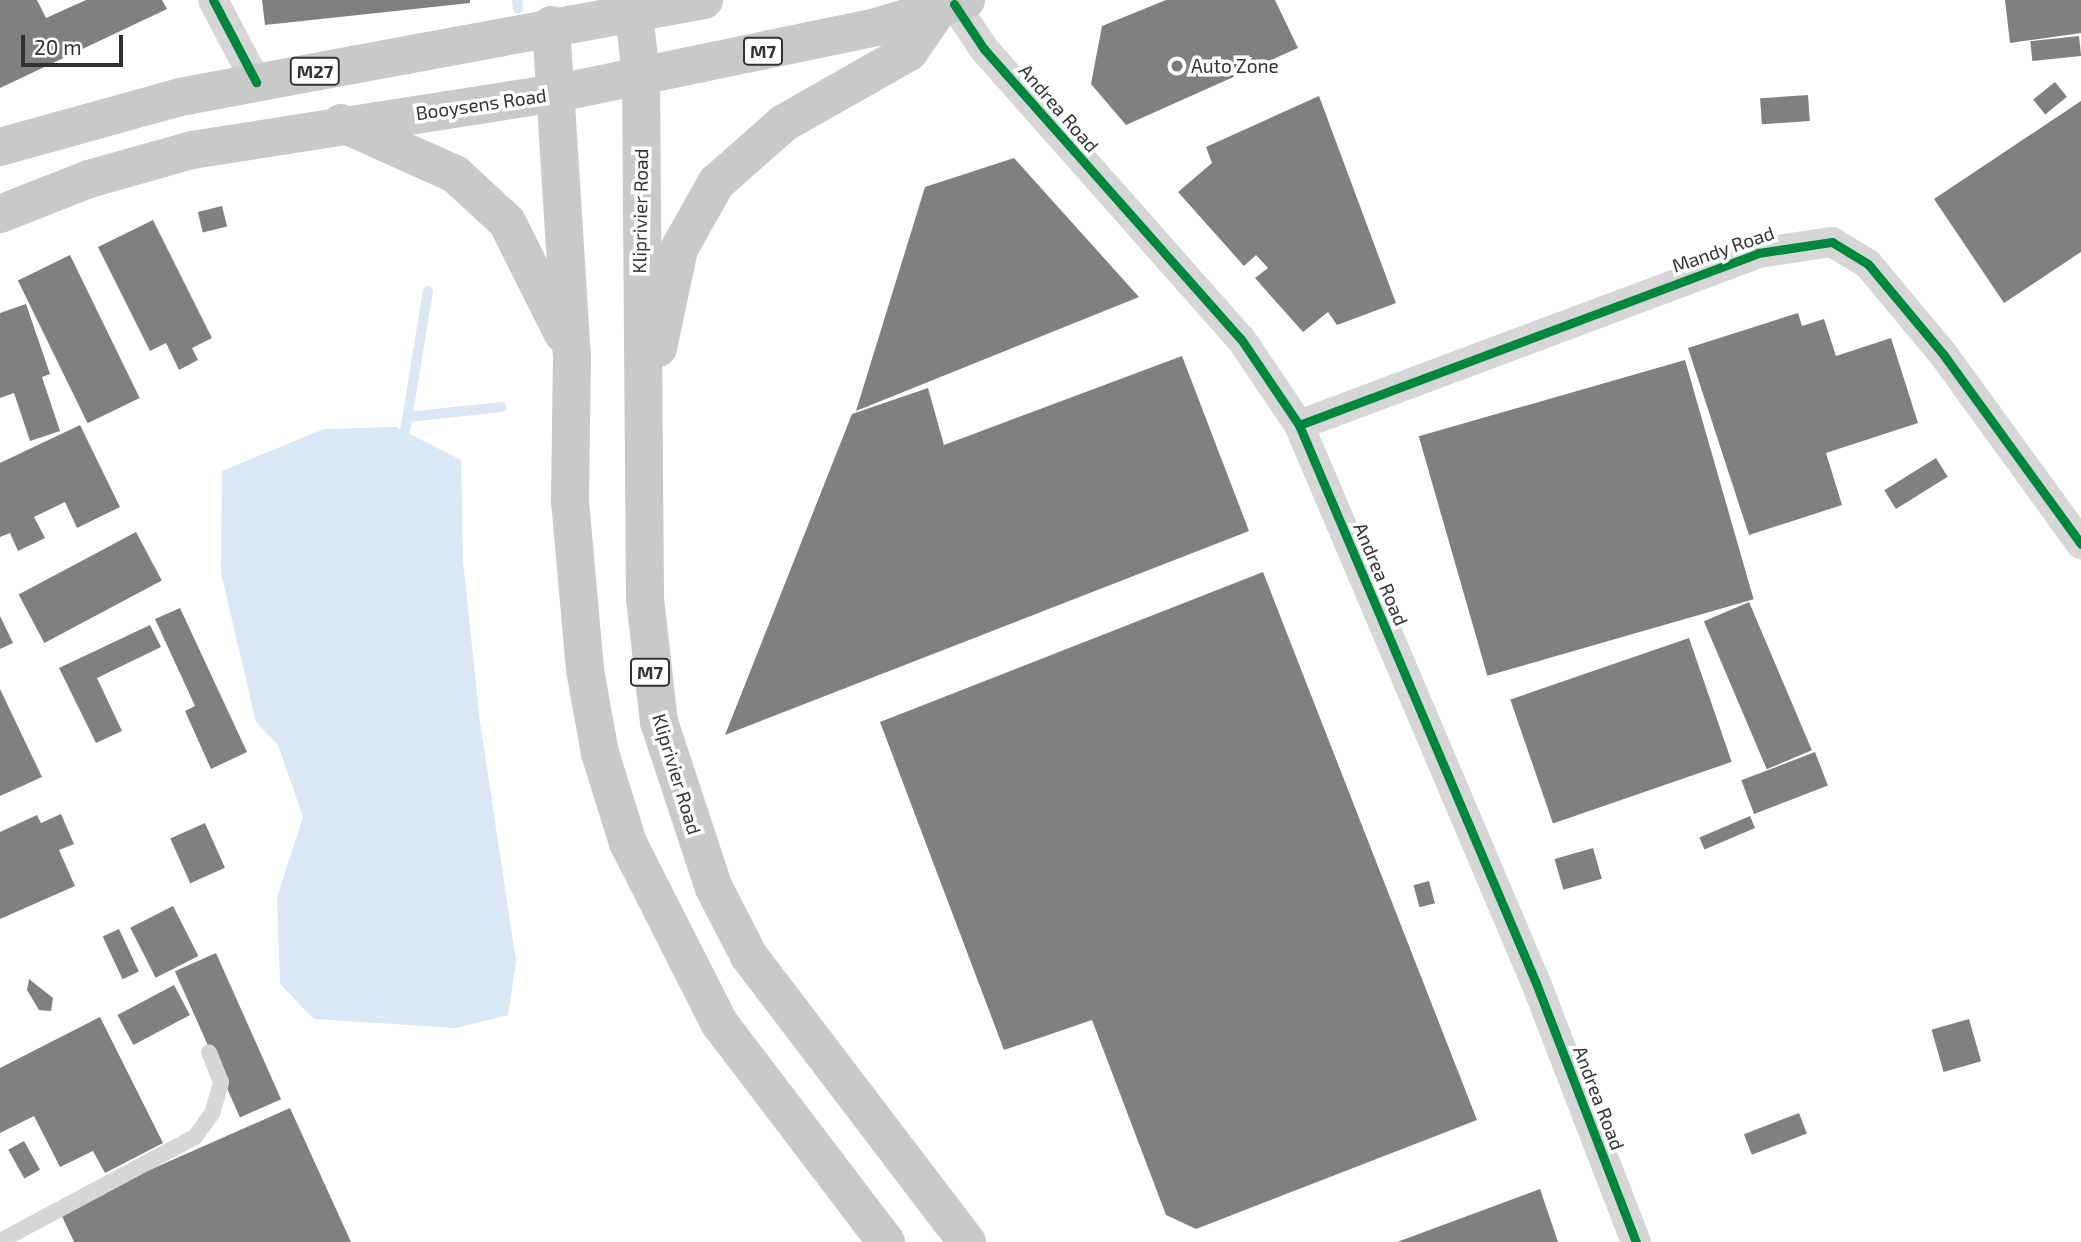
<!DOCTYPE html>
<style>
body{margin:0}
#map{position:relative;width:2081px;height:1242px;overflow:hidden;background:#fff;font-family:"Exo 2",sans-serif}
div>[style]{position:absolute}
.water>*{inset:0;background:#dae7f4}
.stream>*{height:10px;margin:-5px;padding:0 5px;transform-origin:5px;border-radius:5px;background:#dae7f4}
.building>*{inset:0;background:#808080;transform-origin:0 0}
.service>*{height:16px;margin:-8px;padding:0 8px;transform-origin:8px;border-radius:8px;background:#d6d6d6}
.minor>*{height:30px;margin:-15px;padding:0 15px;transform-origin:15px;border-radius:15px;background:#d6d6d6}
.primary>*{height:38px;margin:-19px;padding:0 19px;transform-origin:19px;border-radius:19px;background:#c9c9c9}
.cycleway>*{height:9px;margin:-4.5px;padding:0 4.5px;transform-origin:4.5px;border-radius:4.5px;background:#00873e}
.dots>*{width:19px;height:19px;translate:-50% -50%;box-sizing:border-box;border:4px solid #fff;border-radius:50%}
span{translate:-50% -50%;white-space:nowrap;text-align:center;line-height:1.15;-webkit-text-stroke:7px #fff;paint-order:stroke}
.shield-label span{padding:2px 5px;background:#fff;border:2px solid;border-radius:5px;-webkit-text-stroke-width:0}
.shield-label{font-size:18px;color:#323232;font-weight:700}
.poi-label{font-size:19px;color:#323232}
.left{translate:0 -50%;text-align:left}
.street-label{font-size:19px;color:#323232}
.scale{position:absolute;left:21px;top:35px;width:102px;height:32px;box-sizing:border-box;border:4px solid #323232;border-top:0;padding-left:9px;font-size:21px;line-height:24px;white-space:nowrap;color:#323232;-webkit-text-stroke:5px #fff;paint-order:stroke}
</style>
<div id="map">
<div class="water">
<i style="clip-path:polygon(396px 427px,461px 460px,463px 561px,480px 722px,516px 962px,508px 1015px,456px 1028px,314px 1019px,280px 984px,277px 897px,303px 817px,278px 745px,256px 722px,221px 573px,222px 471px,324px 429px)"></i>
</div>
<div class="stream">
<i style="left:517px;top:0;width:9px;rotate:84deg"></i>
<i style="left:408px;top:417px;width:94px;rotate:-6.1deg"></i>
<i style="left:405px;top:431px;width:142px;rotate:-80.7deg"></i>
</div>
<div class="building">
<i style="clip-path:polygon(0 0,37px 0,46px 18px,86px 0,162px 0,167px 9px,0 88px)"></i>
<i style="clip-path:polygon(262px 0,470px 0,470px 3px,265px 25px)"></i>
<i style="clip-path:polygon(1166px 0,1275px 0,1298px 48px,1126px 125px,1091px 84px,1102px 26px)"></i>
<i style="clip-path:polygon(2005px 0,2081px 0,2081px 33px,2010px 43px)"></i>
<i style="left:2079px;top:36px;width:20px;height:49px;rotate:84deg"></i>
<i style="left:2055px;top:82px;width:19px;height:28px;rotate:51deg"></i>
<i style="left:1808px;top:95px;width:26px;height:48px;rotate:86deg"></i>
<i style="clip-path:polygon(1319px 96px,1396px 303px,1337px 325px,1328px 312px,1303px 332px,1255px 278px,1268px 268px,1256px 255px,1244px 266px,1178px 192px,1212px 163px,1206px 147px)"></i>
<i style="clip-path:polygon(2081px 101px,2081px 252px,2004px 303px,1934px 199px)"></i>
<i style="clip-path:polygon(1014px 158px,1139px 297px,856px 411px,925px 187px)"></i>
<i style="left:222px;top:206px;width:21px;height:25px;rotate:76deg"></i>
<i style="clip-path:polygon(153px 220px,212px 338px,192px 348px,198px 360px,179px 370px,166px 343px,150px 351px,98px 247px)"></i>
<i style="left:70px;top:255px;width:159px;height:58px;rotate:64deg"></i>
<i style="clip-path:polygon(26px 304px,50px 374px,42px 377px,60px 431px,30px 441px,14px 393px,0 398px,0 313px)"></i>
<i style="clip-path:polygon(1798px 313px,1802px 326px,1824px 319px,1836px 356px,1891px 338px,1918px 423px,1826px 453px,1842px 505px,1749px 535px,1688px 348px)"></i>
<i style="clip-path:polygon(1182px 356px,1249px 531px,725px 735px,852px 414px,928px 388px,944px 445px)"></i>
<i style="left:1685px;top:360px;width:249px;height:277px;rotate:74deg"></i>
<i style="clip-path:polygon(80px 425px,120px 507px,77px 528px,65px 502px,34px 517px,45px 538px,18px 551px,10px 533px,0 537px,0 463px)"></i>
<i style="left:1936px;top:458px;width:22px;height:61px;rotate:58deg"></i>
<i style="left:136px;top:532px;width:55px;height:133px;rotate:62deg"></i>
<i style="clip-path:polygon(1263px 572px,1477px 1120px,1196px 1229px,1166px 1215px,1092px 1020px,1004px 1050px,880px 722px)"></i>
<i style="left:1749px;top:602px;width:161px;height:49px;rotate:67deg"></i>
<i style="clip-path:polygon(180px 608px,247px 752px,211px 769px,185px 711px,195px 706px,155px 619px)"></i>
<i style="clip-path:polygon(0 616px,13px 643px,0 649px)"></i>
<i style="clip-path:polygon(150px 625px,161px 647px,97px 678px,122px 731px,96px 743px,59px 668px)"></i>
<i style="left:1689px;top:638px;width:131px;height:189px;rotate:71deg"></i>
<i style="clip-path:polygon(0 689px,42px 777px,0 796px)"></i>
<i style="left:1815px;top:752px;width:36px;height:79px;rotate:69deg"></i>
<i style="clip-path:polygon(61px 814px,74px 844px,59px 850px,75px 886px,0 919px,0 832px,37px 815px,41px 823px)"></i>
<i style="left:1750px;top:816px;width:13px;height:55px;rotate:67deg"></i>
<i style="left:205px;top:823px;width:49px;height:38px;rotate:66deg"></i>
<i style="left:1593px;top:848px;width:32px;height:40px;rotate:74deg"></i>
<i style="left:1429px;top:881px;width:23px;height:16px;rotate:75deg"></i>
<i style="left:173px;top:906px;width:56px;height:48px;rotate:63deg"></i>
<i style="left:119px;top:929px;width:47px;height:18px;rotate:65deg"></i>
<i style="left:216px;top:953px;width:160px;height:45px;rotate:66deg"></i>
<i style="clip-path:polygon(29px 979px,53px 998px,51px 1011px,39px 1010px,27px 990px)"></i>
<i style="left:174px;top:985px;width:34px;height:64px;rotate:62deg"></i>
<i style="clip-path:polygon(100px 1017px,163px 1143px,105px 1173px,93px 1151px,60px 1167px,34px 1116px,0 1133px,0 1068px)"></i>
<i style="left:1969px;top:1019px;width:44px;height:39px;rotate:74deg"></i>
<i style="clip-path:polygon(290px 1108px,351px 1242px,74px 1242px,59px 1210px)"></i>
<i style="left:1799px;top:1113px;width:22px;height:59px;rotate:69deg"></i>
<i style="left:24px;top:1141px;width:33px;height:18px;rotate:61deg"></i>
<i style="clip-path:polygon(1540px 1189px,1558px 1242px,1397px 1242px)"></i>
</div>
<div class="service">
<i style="left:0;top:1241px;width:221px;rotate:-28.1deg"></i>
<i style="left:195px;top:1137px;width:29px;rotate:-54deg"></i>
<i style="left:212px;top:1114px;width:33px;rotate:-74deg"></i>
<i style="left:221px;top:1082px;width:32px;rotate:-112deg"></i>
</div>
<div class="minor">
<i style="left:213px;top:0;width:93px;rotate:62.3deg"></i>
<i style="left:954px;top:4px;width:54px;rotate:56.3deg"></i>
<i style="left:984px;top:49px;width:387px;rotate:48.5deg"></i>
<i style="left:1241px;top:339px;width:104px;rotate:56deg"></i>
<i style="left:1299px;top:425px;width:606px;rotate:66.99deg"></i>
<i style="left:1536px;top:983px;width:278px;rotate:68.9deg"></i>
<i style="left:1299px;top:425px;width:490px;rotate:-20.5deg"></i>
<i style="left:1758px;top:253px;width:75px;rotate:-8.5deg"></i>
<i style="left:1832px;top:242px;width:42px;rotate:31.4deg"></i>
<i style="left:1868px;top:264px;width:117px;rotate:50.2deg"></i>
<i style="left:1943px;top:354px;width:235px;rotate:54deg"></i>
</div>
<div class="primary">
<i style="left:634px;top:12px;width:65px;rotate:83.9deg"></i>
<i style="left:641px;top:77px;width:521px;rotate:89.56deg"></i>
<i style="left:645px;top:598px;width:125px;rotate:83.6deg"></i>
<i style="left:659px;top:722px;width:175px;rotate:71.7deg"></i>
<i style="left:714px;top:888px;width:76px;rotate:62.8deg"></i>
<i style="left:749px;top:956px;width:360px;rotate:52.7deg"></i>
<i style="left:551px;top:25px;width:331px;rotate:86.4deg"></i>
<i style="left:572px;top:355px;width:146px;rotate:90.8deg"></i>
<i style="left:570px;top:501px;width:170px;rotate:84.9deg"></i>
<i style="left:585px;top:670px;width:84px;rotate:79.8deg"></i>
<i style="left:600px;top:753px;width:94px;rotate:72.7deg"></i>
<i style="left:628px;top:843px;width:203px;rotate:63.1deg"></i>
<i style="left:720px;top:1024px;width:274px;rotate:52.7deg"></i>
<i style="left:341px;top:123px;width:125px;rotate:24.1deg"></i>
<i style="left:455px;top:174px;width:71px;rotate:42.7deg"></i>
<i style="left:507px;top:222px;width:125px;rotate:63.4deg"></i>
<i style="left:0;top:147px;width:187px;rotate:-15.5deg"></i>
<i style="left:180px;top:97px;width:533px;rotate:-10.49deg"></i>
<i style="left:0;top:214px;width:96px;rotate:-21.5deg"></i>
<i style="left:89px;top:179px;width:107px;rotate:-15.7deg"></i>
<i style="left:192px;top:150px;width:370px;rotate:-8.9deg"></i>
<i style="left:558px;top:93px;width:325px;rotate:-11.7deg"></i>
<i style="left:876px;top:27px;width:94px;rotate:-16.7deg"></i>
<i style="left:658px;top:348px;width:101px;rotate:-78deg"></i>
<i style="left:679px;top:249px;width:76px;rotate:-60.7deg"></i>
<i style="left:716px;top:183px;width:91px;rotate:-41.4deg"></i>
<i style="left:784px;top:123px;width:144px;rotate:-29.6deg"></i>
<i style="left:909px;top:52px;width:51px;rotate:-55.4deg"></i>
</div>
<div class="cycleway">
<i style="left:213px;top:0;width:93px;rotate:62.3deg"></i>
<i style="left:954px;top:4px;width:54px;rotate:56.3deg"></i>
<i style="left:984px;top:49px;width:387px;rotate:48.5deg"></i>
<i style="left:1241px;top:339px;width:104px;rotate:56deg"></i>
<i style="left:1299px;top:425px;width:606px;rotate:66.99deg"></i>
<i style="left:1536px;top:983px;width:278px;rotate:68.9deg"></i>
<i style="left:1299px;top:425px;width:490px;rotate:-20.5deg"></i>
<i style="left:1758px;top:253px;width:75px;rotate:-8.5deg"></i>
<i style="left:1832px;top:242px;width:42px;rotate:31.4deg"></i>
<i style="left:1868px;top:264px;width:117px;rotate:50.2deg"></i>
<i style="left:1943px;top:354px;width:235px;rotate:54deg"></i>
</div>
<div class="dots">
<i style="left:1177px;top:66px;background:#7a7a7a"></i>
</div>
<div class="shield-label">
<span style="left:763px;top:51px">M7</span>
<span style="left:315px;top:71px">M27</span>
<span style="left:650px;top:672px">M7</span>
</div>
<div class="poi-label">
<span class="left" style="left:1191px;top:66px">Auto Zone</span>
</div>
<div class="street-label">
<span style="left:481px;top:104px;rotate:-8deg">Booysens Road</span>
<span style="left:1059px;top:108px;rotate:49deg">Andrea Road</span>
<span style="left:640px;top:211px;rotate:-89deg">Kliprivier Road</span>
<span style="left:1723px;top:249px;rotate:-19deg">Mandy Road</span>
<span style="left:1381px;top:574px;rotate:67deg">Andrea Road</span>
<span style="left:677px;top:774px;rotate:73deg">Kliprivier Road</span>
<span style="left:1599px;top:1098px;rotate:69deg">Andrea Road</span>
</div>
<div class="scale">20 m</div>
</div>
